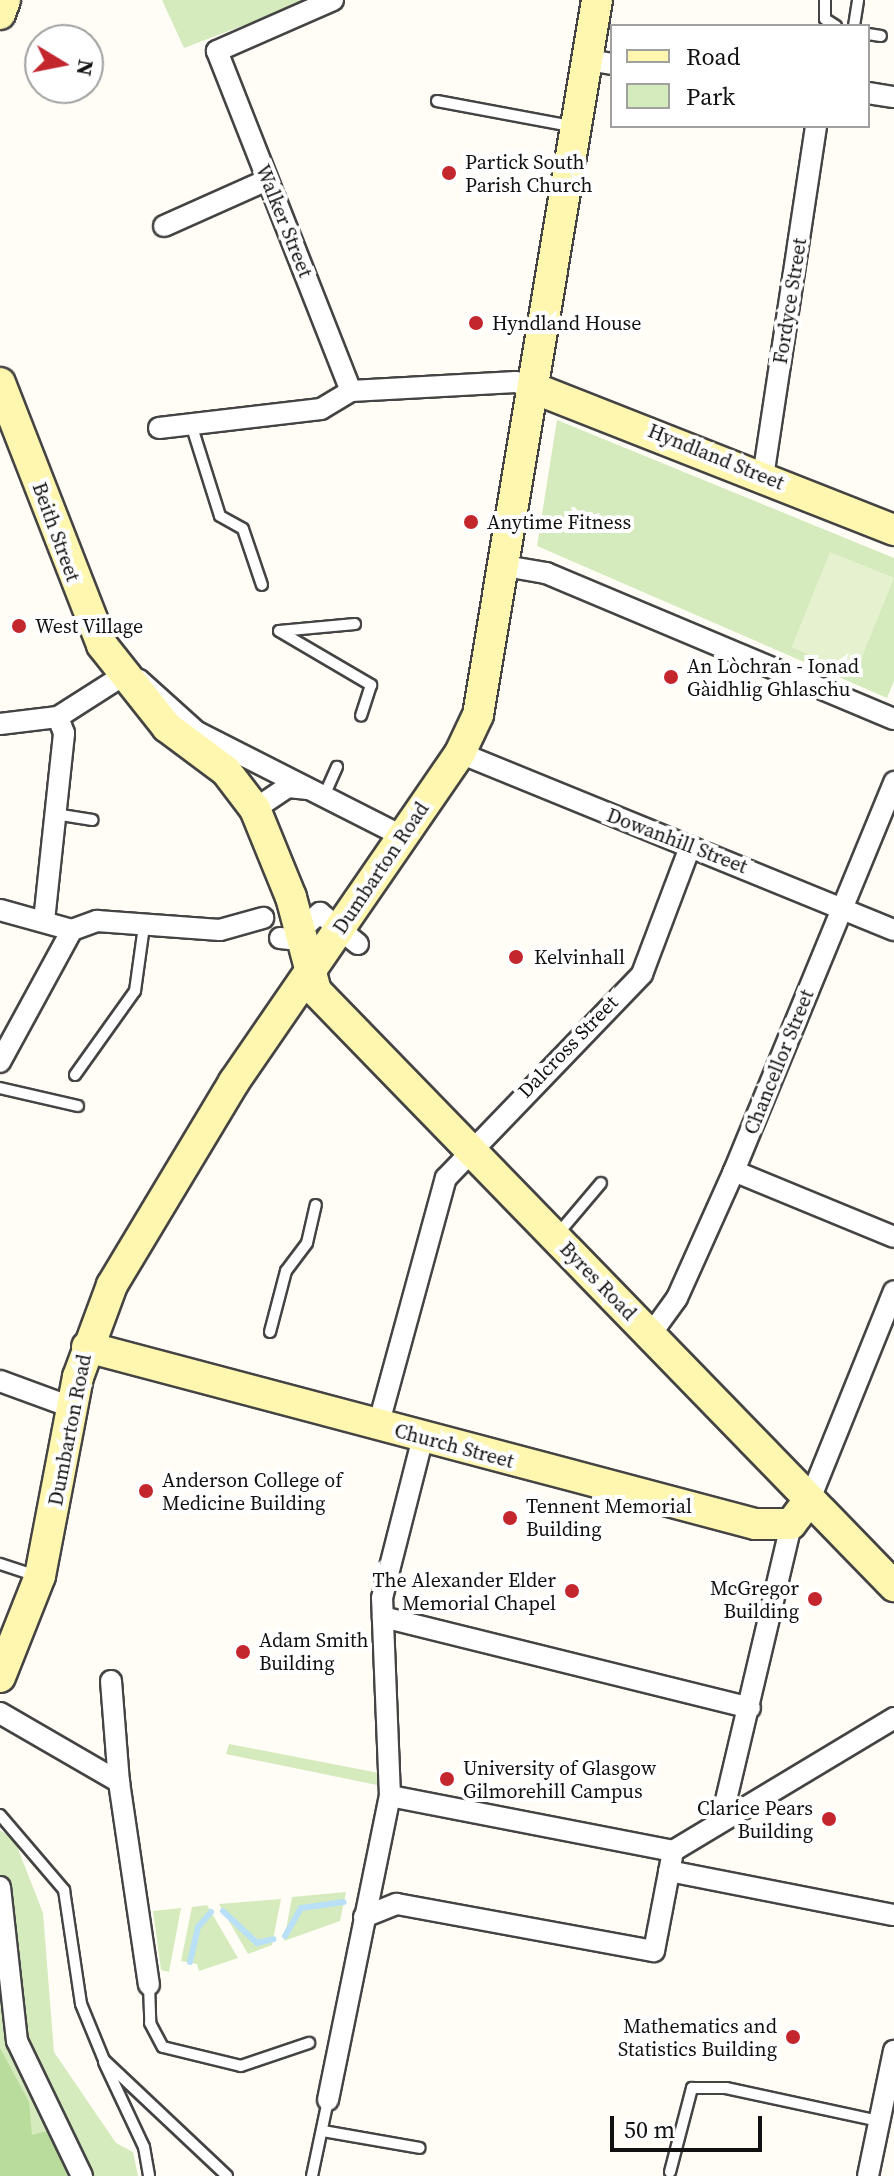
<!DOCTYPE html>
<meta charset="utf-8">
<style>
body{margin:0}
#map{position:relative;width:894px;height:2176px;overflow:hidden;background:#fffdf5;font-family:"Source Serif 4",serif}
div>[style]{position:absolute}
.green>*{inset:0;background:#d5ebbd}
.forest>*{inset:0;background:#b9dc9c}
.pitch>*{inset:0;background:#e6f2cf;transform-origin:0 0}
.stream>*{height:6px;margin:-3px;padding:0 3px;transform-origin:3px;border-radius:3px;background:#b9e0f7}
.roads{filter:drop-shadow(2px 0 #444) drop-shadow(-2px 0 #444) drop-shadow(0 2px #444) drop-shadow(0 -2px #444)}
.lane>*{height:10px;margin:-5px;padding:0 5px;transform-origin:5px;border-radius:5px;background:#fff}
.street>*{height:20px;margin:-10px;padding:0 10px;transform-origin:10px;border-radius:10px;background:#fff}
.secondary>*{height:30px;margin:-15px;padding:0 15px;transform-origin:15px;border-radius:15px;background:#fff6b0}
.dots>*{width:22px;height:22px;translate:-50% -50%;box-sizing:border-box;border:4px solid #fff;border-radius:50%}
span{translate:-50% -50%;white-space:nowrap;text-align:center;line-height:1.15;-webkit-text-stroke:8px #fff;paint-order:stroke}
.poi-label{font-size:20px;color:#111}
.left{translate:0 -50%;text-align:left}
.right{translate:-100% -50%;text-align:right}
.street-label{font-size:20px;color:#111}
.legend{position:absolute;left:610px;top:24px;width:260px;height:104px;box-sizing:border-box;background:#fff;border:2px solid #a0a0a0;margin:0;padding:10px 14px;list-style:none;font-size:24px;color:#111}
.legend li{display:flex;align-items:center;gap:16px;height:40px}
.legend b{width:40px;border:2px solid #a0a0a0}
.north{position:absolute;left:24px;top:24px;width:80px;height:80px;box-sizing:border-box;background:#fff;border:2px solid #a0a0a0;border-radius:50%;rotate:100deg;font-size:22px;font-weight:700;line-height:32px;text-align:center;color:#111}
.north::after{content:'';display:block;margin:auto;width:28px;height:36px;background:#c4262e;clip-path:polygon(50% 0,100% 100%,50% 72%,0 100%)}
.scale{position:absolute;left:610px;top:2116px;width:152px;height:36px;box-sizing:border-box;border:4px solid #111;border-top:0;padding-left:10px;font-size:24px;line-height:28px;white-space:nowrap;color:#111;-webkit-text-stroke:6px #fff;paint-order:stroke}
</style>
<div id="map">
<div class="green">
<i style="clip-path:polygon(162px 0,310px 0,184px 48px)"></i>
<i style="clip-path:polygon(557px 420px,894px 558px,894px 681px,887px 698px,537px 546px)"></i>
<i style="clip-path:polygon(229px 1744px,379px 1773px,377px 1785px,226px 1754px)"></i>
<i style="clip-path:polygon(0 1830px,15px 1841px,43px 1913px,54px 2052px,116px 2143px,133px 2152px,138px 2176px,0 2176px)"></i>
<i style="clip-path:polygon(346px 1892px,340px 1921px,284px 1941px,292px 1897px)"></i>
<i style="clip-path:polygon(281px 1899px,272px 1945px,248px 1954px,219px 1904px)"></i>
<i style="clip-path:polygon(207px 1905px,238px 1958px,199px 1971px,197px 1964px,181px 1961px,192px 1907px)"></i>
<i style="clip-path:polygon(181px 1908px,169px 1972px,161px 1970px,153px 1911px)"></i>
</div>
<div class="forest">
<i style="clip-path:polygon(0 2048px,29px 2102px,32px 2135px,50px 2130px,67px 2176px,0 2176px)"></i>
</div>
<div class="pitch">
<i style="left:830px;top:552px;width:69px;height:103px;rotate:22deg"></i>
</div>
<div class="stream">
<i style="left:223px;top:1911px;width:47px;rotate:43.3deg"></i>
<i style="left:257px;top:1943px;width:17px;rotate:-13deg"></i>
<i style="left:285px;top:1936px;width:32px;rotate:-60deg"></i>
<i style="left:301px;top:1908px;width:43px;rotate:-7.9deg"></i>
<i style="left:190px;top:1962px;width:36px;rotate:-77deg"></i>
<i style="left:198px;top:1927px;width:20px;rotate:-49deg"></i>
</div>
<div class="roads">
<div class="lane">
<i style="left:825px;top:0;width:19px;rotate:90deg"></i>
<i style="left:825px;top:19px;width:13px;rotate:32deg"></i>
<i style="left:854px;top:26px;width:26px;rotate:-81deg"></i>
<i style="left:868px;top:34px;width:13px;rotate:9deg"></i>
<i style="left:437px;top:101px;width:136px;rotate:10.6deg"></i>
<i style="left:191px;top:424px;width:96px;rotate:72.5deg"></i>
<i style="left:220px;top:516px;width:26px;rotate:29deg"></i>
<i style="left:243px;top:529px;width:59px;rotate:71.3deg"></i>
<i style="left:355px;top:624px;width:76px;rotate:174.7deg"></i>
<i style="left:279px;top:631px;width:107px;rotate:30.4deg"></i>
<i style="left:371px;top:685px;width:32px;rotate:108deg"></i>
<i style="left:324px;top:796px;width:32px;rotate:-66deg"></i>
<i style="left:55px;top:814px;width:38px;rotate:9deg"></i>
<i style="left:75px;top:1075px;width:103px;rotate:-54.5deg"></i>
<i style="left:135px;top:991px;width:66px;rotate:-82.1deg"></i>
<i style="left:0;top:1088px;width:80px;rotate:13deg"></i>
<i style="left:557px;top:1235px;width:68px;rotate:-49.8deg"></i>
<i style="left:270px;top:1332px;width:63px;rotate:-75.3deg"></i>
<i style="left:286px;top:1271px;width:35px;rotate:-53deg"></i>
<i style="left:307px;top:1243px;width:39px;rotate:-77deg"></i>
<i style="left:0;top:1564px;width:40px;rotate:18deg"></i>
<i style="left:0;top:1815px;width:99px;rotate:49.5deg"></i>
<i style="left:64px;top:1890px;width:115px;rotate:81.5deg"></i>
<i style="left:81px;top:2004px;width:61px;rotate:67.7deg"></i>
<i style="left:104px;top:2060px;width:169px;rotate:43.3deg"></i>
<i style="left:149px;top:1985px;width:38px;rotate:88deg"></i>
<i style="left:150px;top:2023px;width:27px;rotate:62deg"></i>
<i style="left:163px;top:2047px;width:80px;rotate:13.7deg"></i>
<i style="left:241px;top:2066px;width:72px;rotate:-18.7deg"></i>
<i style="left:104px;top:2062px;width:94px;rotate:64.8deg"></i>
<i style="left:144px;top:2147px;width:29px;rotate:80deg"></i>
<i style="left:323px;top:2131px;width:98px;rotate:9.9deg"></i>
<i style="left:670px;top:2172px;width:87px;rotate:-75.3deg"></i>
<i style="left:692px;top:2088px;width:34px"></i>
<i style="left:726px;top:2088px;width:157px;rotate:12.2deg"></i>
<i style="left:312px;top:2176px;width:78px;rotate:-78.1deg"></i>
</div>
<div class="street">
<i style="left:333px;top:0;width:127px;rotate:156.3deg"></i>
<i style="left:217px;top:51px;width:365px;rotate:68.5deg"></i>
<i style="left:588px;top:60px;width:24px;rotate:9deg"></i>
<i style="left:868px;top:93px;width:26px;rotate:9deg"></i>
<i style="left:164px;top:226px;width:113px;rotate:-24.1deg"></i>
<i style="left:159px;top:428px;width:163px;rotate:-6.7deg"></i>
<i style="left:321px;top:409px;width:35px;rotate:-31deg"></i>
<i style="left:351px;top:391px;width:165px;rotate:-3.1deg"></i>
<i style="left:516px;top:382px;width:21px;rotate:19deg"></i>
<i style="left:763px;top:477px;width:355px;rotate:-81.4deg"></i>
<i style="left:505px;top:566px;width:42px;rotate:9.7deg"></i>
<i style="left:546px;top:573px;width:377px;rotate:22.8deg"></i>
<i style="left:0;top:724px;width:58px;rotate:-6.9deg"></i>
<i style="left:58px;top:717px;width:76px;rotate:-32.6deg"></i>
<i style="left:122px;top:676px;width:17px;rotate:13deg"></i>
<i style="left:139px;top:680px;width:78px;rotate:41.9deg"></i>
<i style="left:197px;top:732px;width:230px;rotate:26.9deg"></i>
<i style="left:460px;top:753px;width:469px;rotate:22.2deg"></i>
<i style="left:255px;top:809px;width:40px;rotate:-34deg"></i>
<i style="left:288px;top:787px;width:20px;rotate:6deg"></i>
<i style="left:0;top:910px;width:75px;rotate:15.5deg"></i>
<i style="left:72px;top:930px;width:27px;rotate:-20deg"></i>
<i style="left:97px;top:921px;width:123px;rotate:4.2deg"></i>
<i style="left:220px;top:930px;width:45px;rotate:-15.6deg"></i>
<i style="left:44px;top:921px;width:189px;rotate:-83.9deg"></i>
<i style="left:64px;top:733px;width:17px;rotate:-111deg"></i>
<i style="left:280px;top:938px;width:10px;rotate:6deg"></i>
<i style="left:290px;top:939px;width:40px;rotate:-41deg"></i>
<i style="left:320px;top:913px;width:49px;rotate:39.2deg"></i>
<i style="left:0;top:1062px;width:150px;rotate:-61.4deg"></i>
<i style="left:734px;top:1171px;width:173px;rotate:22.4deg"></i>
<i style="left:651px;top:1334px;width:44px;rotate:-54.2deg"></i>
<i style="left:677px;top:1298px;width:139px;rotate:-65.8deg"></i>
<i style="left:734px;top:1171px;width:421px;rotate:-67.6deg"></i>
<i style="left:0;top:1381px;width:76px;rotate:20.1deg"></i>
<i style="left:378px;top:1426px;width:257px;rotate:-74.7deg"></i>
<i style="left:446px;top:1178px;width:283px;rotate:-46.1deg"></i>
<i style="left:642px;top:974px;width:136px;rotate:-69.3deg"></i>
<i style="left:810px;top:1499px;width:224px;rotate:-68deg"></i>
<i style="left:383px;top:1617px;width:378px;rotate:13.9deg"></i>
<i style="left:111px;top:1681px;width:101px;rotate:85.5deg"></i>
<i style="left:0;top:1713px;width:138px;rotate:30.1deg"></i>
<i style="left:119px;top:1782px;width:205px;rotate:81.6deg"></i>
<i style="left:722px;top:1817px;width:301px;rotate:-76.7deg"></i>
<i style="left:673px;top:1851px;width:258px;rotate:-31deg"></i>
<i style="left:669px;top:1871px;width:229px;rotate:11.1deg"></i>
<i style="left:0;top:1887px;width:155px;rotate:83.7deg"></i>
<i style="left:17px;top:2041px;width:150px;rotate:64.3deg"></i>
<i style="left:364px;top:1917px;width:35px;rotate:-22deg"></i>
<i style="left:397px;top:1904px;width:261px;rotate:10.4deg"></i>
<i style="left:654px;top:1951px;width:102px;rotate:-79.2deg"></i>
<i style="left:673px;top:1851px;width:288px;rotate:-169deg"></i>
<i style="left:328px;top:2100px;width:310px;rotate:-78.5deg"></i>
<i style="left:390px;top:1796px;width:198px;rotate:-92.3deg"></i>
<i style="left:382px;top:1598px;width:166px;rotate:-75.7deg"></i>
<i style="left:868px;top:2176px;width:128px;rotate:-78.3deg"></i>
</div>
<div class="secondary">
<i style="left:0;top:14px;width:15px;rotate:-70deg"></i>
<i style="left:0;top:383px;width:281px;rotate:68.7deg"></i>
<i style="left:102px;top:645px;width:105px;rotate:51.6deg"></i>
<i style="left:167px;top:727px;width:74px;rotate:36.7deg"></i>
<i style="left:226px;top:771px;width:48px;rotate:52.7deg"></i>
<i style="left:255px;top:809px;width:95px;rotate:67.8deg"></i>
<i style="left:291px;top:897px;width:97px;rotate:75.1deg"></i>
<i style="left:316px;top:991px;width:830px;rotate:45.83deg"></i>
<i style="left:536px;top:389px;width:385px;rotate:21.5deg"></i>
<i style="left:87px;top:1347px;width:691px;rotate:14.84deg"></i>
<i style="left:755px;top:1524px;width:36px"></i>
<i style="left:791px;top:1524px;width:31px;rotate:-53deg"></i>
<i style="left:0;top:1677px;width:109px;rotate:-68.4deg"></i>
<i style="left:40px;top:1576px;width:203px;rotate:-79.2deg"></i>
<i style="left:78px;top:1377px;width:98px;rotate:-69.7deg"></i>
<i style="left:112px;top:1285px;width:237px;rotate:-59deg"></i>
<i style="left:234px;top:1082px;width:399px;rotate:-55.5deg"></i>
<i style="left:460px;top:753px;width:42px;rotate:-64.7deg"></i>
<i style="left:478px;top:715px;width:725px;rotate:-80.55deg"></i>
</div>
</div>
<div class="dots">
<i style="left:449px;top:173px;background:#c4262e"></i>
<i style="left:476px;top:323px;background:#c4262e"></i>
<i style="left:471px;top:522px;background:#c4262e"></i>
<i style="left:19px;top:626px;background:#c4262e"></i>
<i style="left:671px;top:677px;background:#c4262e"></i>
<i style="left:516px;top:957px;background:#c4262e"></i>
<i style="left:146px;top:1491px;background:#c4262e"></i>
<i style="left:510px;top:1518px;background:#c4262e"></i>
<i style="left:572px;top:1591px;background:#c4262e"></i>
<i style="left:815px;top:1599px;background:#c4262e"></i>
<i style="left:243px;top:1652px;background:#c4262e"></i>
<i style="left:447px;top:1779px;background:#c4262e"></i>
<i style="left:829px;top:1819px;background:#c4262e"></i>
<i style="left:793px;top:2037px;background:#c4262e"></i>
</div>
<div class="poi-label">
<span class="left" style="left:465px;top:174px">Partick South<br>Parish Church</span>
<span class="left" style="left:492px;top:323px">Hyndland House</span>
<span class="left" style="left:487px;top:522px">Anytime Fitness</span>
<span class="left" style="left:35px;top:626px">West Village</span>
<span class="left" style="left:687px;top:678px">An Lòchran - Ionad<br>Gàidhlig Ghlaschu</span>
<span class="left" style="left:534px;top:957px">Kelvinhall</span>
<span class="left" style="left:162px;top:1492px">Anderson College of<br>Medicine Building</span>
<span class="left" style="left:526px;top:1518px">Tennent Memorial<br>Building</span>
<span class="right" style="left:556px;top:1592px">The Alexander Elder<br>Memorial Chapel</span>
<span class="right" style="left:799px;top:1600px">McGregor<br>Building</span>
<span class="left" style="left:259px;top:1652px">Adam Smith<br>Building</span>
<span class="left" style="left:463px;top:1780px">University of Glasgow<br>Gilmorehill Campus</span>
<span class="right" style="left:813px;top:1820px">Clarice Pears<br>Building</span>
<span class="right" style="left:777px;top:2038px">Mathematics and<br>Statistics Building</span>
</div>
<div class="street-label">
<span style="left:284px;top:221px;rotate:68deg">Walker Street</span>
<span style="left:790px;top:301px;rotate:-81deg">Fordyce Street</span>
<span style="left:716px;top:457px;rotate:22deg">Hyndland Street</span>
<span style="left:56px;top:532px;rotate:70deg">Beith Street</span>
<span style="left:677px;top:841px;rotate:21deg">Dowanhill Street</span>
<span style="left:381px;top:868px;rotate:-56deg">Dumbarton Road</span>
<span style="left:568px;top:1047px;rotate:-46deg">Dalcross Street</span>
<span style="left:779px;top:1062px;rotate:-68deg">Chancellor Street</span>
<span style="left:598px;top:1281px;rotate:46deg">Byres Road</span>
<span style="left:70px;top:1430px;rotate:-79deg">Dumbarton Road</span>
<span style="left:454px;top:1446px;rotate:15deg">Church Street</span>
</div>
<ul class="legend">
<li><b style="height:10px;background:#fff6b0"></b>Road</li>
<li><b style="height:22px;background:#d5ebbd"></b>Park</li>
</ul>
<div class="north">N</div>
<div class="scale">50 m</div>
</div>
